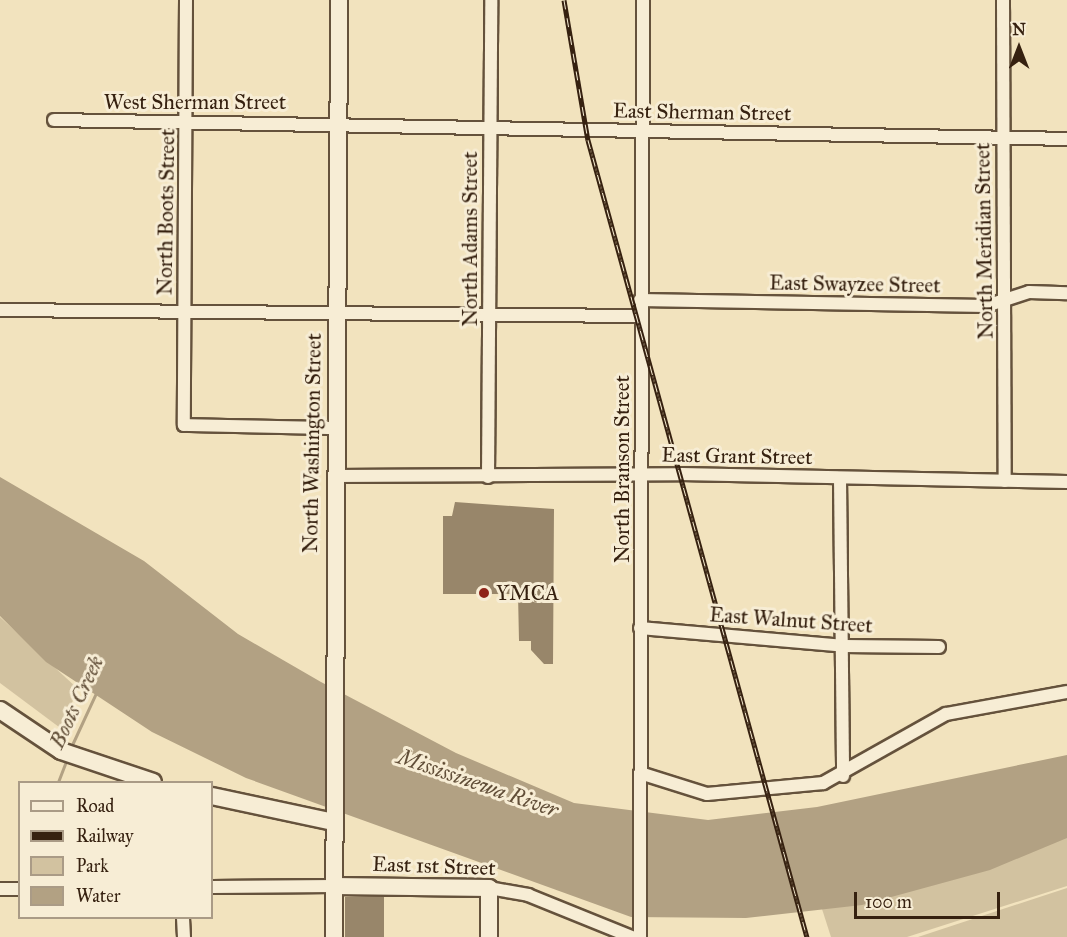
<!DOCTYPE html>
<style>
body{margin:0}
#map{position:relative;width:1067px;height:937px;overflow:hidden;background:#f2e3be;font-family:"IM FELL Great Primer",serif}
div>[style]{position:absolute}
.green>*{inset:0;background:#d2c2a0}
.water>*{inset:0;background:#b2a183}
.stream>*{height:3px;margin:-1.5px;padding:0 1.5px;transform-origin:1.5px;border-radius:1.5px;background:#b2a183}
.building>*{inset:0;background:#98866a;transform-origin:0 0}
.roads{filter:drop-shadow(2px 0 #65523c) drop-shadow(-2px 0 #65523c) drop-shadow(0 2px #65523c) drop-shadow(0 -2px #65523c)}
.street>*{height:12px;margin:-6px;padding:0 6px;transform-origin:6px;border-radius:6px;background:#f7edd5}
.secondary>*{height:16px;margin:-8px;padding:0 8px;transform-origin:8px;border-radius:8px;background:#f7edd5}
.rail>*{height:5px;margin-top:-2.5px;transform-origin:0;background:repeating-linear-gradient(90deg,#f7edd5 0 9px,#362110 0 18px);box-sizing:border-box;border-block:2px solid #362110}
.dots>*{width:16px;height:16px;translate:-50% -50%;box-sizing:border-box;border:3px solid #f7edd5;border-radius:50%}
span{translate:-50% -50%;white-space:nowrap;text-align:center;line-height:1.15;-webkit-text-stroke:6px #f7edd5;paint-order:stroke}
.street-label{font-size:21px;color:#362110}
.poi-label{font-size:21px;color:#362110}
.left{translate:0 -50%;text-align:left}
.water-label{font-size:22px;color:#614e38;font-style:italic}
.legend{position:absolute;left:18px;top:781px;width:195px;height:138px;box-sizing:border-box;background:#f7edd5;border:2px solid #aa9b86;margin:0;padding:8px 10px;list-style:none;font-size:18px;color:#362110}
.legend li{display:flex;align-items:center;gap:12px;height:30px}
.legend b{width:30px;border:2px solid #aa9b86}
.north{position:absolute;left:989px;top:18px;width:60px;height:60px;-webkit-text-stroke:4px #f7edd5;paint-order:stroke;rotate:0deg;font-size:16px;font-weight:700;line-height:24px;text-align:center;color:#362110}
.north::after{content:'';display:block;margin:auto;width:21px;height:27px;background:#362110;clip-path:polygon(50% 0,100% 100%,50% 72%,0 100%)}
.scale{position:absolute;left:854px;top:892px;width:146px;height:27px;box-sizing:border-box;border:3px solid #362110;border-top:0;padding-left:8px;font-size:18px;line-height:21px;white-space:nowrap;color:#362110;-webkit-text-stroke:4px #f7edd5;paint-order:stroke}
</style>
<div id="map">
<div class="green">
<i style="clip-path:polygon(0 617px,77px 688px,63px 730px,0 683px)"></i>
<i style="clip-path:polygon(1067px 829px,1067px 886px,907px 937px,831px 937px,822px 909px)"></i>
<i style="clip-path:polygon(1067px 888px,1067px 937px,918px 937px)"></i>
</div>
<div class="water">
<i style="clip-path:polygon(0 477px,144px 561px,238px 634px,321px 682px,456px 753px,574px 803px,708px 820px,817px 807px,1067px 755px,1067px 838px,990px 870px,862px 905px,746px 918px,631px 917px,246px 778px,152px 732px,46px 662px,0 616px)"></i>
</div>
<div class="stream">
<i style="left:71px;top:747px;width:60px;rotate:-65.2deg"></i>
<i style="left:58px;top:782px;width:25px;rotate:-69deg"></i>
<i style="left:19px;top:876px;width:1px;rotate:-45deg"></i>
</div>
<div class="building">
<i style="clip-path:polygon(455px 502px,554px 509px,553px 664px,544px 664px,531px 650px,531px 641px,519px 641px,518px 594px,443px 594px,443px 516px,452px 516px)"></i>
<i style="left:345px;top:897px;width:39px;height:40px"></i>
</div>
<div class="roads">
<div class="street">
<i style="left:186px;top:0;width:425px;rotate:90.3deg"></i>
<i style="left:184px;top:425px;width:149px;rotate:1.2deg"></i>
<i style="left:1003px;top:0;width:481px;rotate:89.8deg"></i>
<i style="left:54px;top:120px;width:1013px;rotate:1.07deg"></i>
<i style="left:640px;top:300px;width:346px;rotate:1deg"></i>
<i style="left:986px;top:306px;width:45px;rotate:-18deg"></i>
<i style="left:1029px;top:292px;width:38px;rotate:2deg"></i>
<i style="left:0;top:310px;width:640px;rotate:0.54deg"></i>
<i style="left:334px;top:476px;width:347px;rotate:-0.3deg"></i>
<i style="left:681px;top:474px;width:386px;rotate:1.2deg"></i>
<i style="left:488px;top:477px;width:477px;rotate:-89.6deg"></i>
<i style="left:840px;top:478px;width:298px;rotate:89.4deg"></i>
<i style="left:640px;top:628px;width:205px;rotate:5deg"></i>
<i style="left:844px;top:646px;width:95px;rotate:0.6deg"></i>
<i style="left:640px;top:773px;width:70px;rotate:17.4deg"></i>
<i style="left:707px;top:794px;width:117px;rotate:-5.4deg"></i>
<i style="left:823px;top:783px;width:141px;rotate:-29.3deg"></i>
<i style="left:946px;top:714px;width:123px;rotate:-10.3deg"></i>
<i style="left:212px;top:887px;width:122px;rotate:-0.5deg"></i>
<i style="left:489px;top:888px;width:40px;rotate:10deg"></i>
<i style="left:528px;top:895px;width:112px;rotate:22deg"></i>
<i style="left:0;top:889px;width:20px"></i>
<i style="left:183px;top:918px;width:19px;rotate:87deg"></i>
<i style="left:640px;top:937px;width:937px;rotate:-89.82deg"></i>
</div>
<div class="secondary">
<i style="left:0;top:710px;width:73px;rotate:33.9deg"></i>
<i style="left:61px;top:751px;width:97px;rotate:18.6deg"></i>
<i style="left:212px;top:796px;width:124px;rotate:12.1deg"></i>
<i style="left:334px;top:886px;width:155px;rotate:0.7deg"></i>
<i style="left:489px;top:888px;width:49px;rotate:90deg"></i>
<i style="left:334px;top:937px;width:937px;rotate:-89.69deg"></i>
</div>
</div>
<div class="rail">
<i style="left:564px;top:0;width:142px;rotate:80.3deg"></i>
<i style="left:588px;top:140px;width:827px;rotate:74.64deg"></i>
</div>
<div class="dots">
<i style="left:484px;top:593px;background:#8f2418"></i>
</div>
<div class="street-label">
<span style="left:195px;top:102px">West Sherman Street</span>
<span style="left:702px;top:112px;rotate:1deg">East Sherman Street</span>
<span style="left:166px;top:212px;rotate:-89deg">North Boots Street</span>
<span style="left:470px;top:239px;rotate:-90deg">North Adams Street</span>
<span style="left:984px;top:241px;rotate:-91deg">North Meridian Street</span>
<span style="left:855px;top:284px;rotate:1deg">East Swayzee Street</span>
<span style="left:312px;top:443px;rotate:-89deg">North Washington Street</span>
<span style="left:737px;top:456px;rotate:1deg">East Grant Street</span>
<span style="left:622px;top:469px;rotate:-90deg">North Branson Street</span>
<span style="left:791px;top:620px;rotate:4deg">East Walnut Street</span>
<span style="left:434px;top:866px;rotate:2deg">East 1st Street</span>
</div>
<div class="poi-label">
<span class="left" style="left:496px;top:593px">YMCA</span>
</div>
<div class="water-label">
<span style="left:76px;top:702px;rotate:-65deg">Boots Creek</span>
<span style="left:478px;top:783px;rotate:19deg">Mississinewa River</span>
</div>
<ul class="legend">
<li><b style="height:8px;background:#f7edd5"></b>Road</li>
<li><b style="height:8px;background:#362110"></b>Railway</li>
<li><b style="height:16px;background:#d2c2a0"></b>Park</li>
<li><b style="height:16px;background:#b2a183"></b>Water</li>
</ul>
<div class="north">N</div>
<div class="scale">100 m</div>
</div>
